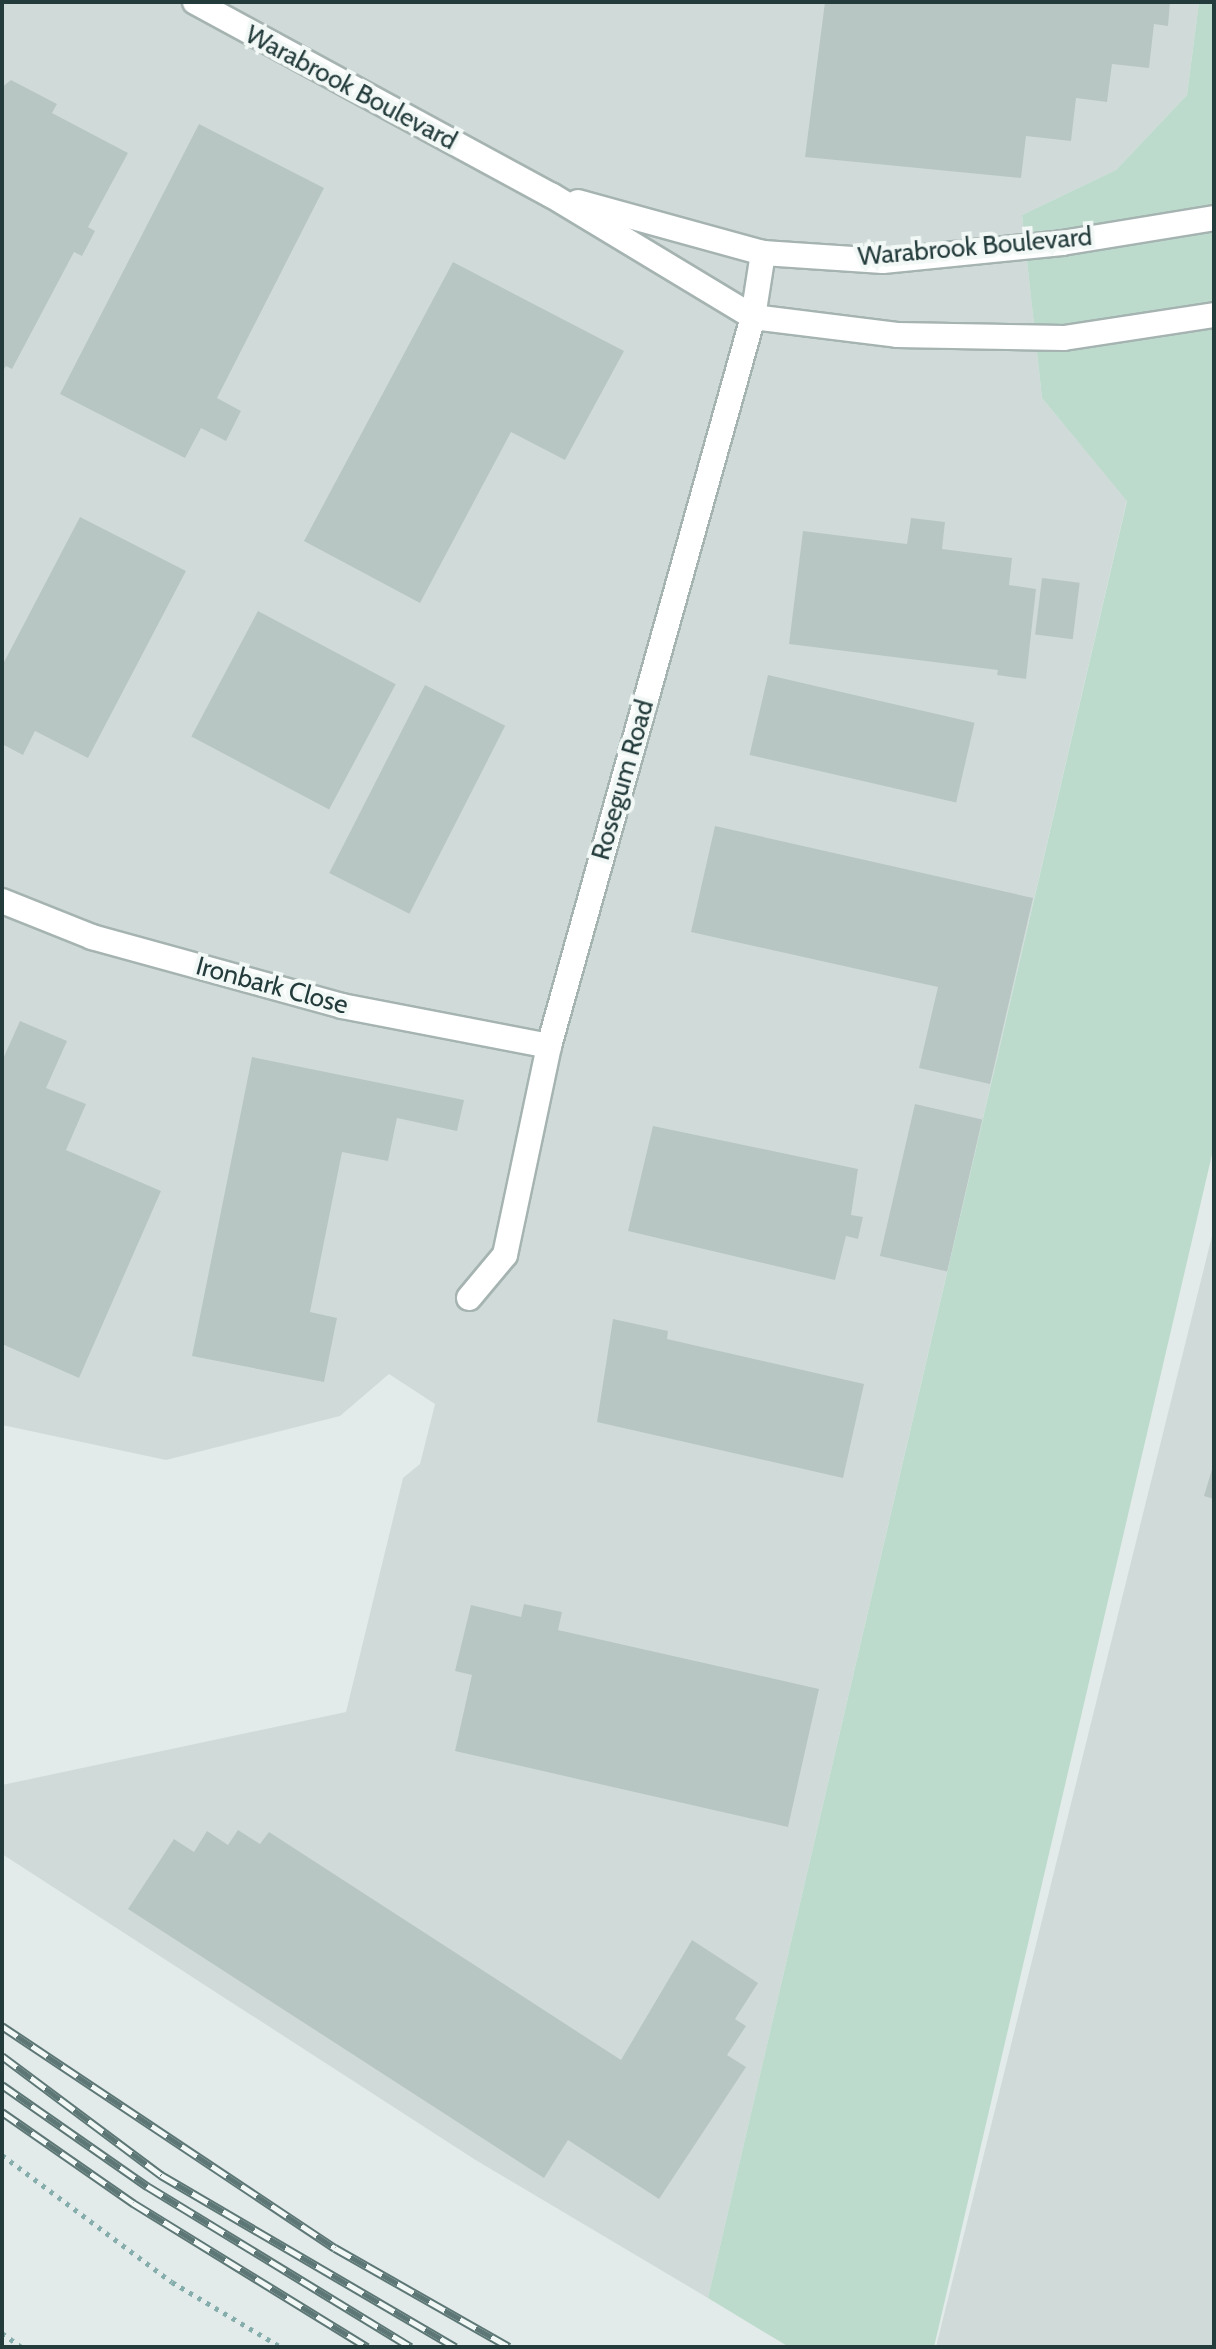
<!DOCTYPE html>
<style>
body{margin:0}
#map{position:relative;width:1216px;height:2349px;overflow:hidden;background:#e2ebe9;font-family:Cabin,sans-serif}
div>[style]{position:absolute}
.built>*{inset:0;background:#d0dbd9}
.green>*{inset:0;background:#bcdbcc}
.building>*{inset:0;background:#b7c6c3;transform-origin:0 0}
.path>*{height:5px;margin-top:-2.5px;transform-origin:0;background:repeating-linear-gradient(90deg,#84adab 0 4px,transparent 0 10px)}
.roads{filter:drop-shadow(2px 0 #a5b3b1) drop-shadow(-2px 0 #a5b3b1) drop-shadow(0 2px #a5b3b1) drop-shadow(0 -2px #a5b3b1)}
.minor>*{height:24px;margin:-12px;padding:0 12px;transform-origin:12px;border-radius:12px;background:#fff}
.rail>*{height:9px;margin-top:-4.5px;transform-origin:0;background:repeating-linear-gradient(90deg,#f2f8f6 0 18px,#5d7776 0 36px);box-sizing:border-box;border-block:2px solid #5d7776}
span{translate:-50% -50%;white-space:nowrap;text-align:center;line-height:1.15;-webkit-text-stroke:8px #f2f8f6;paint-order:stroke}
.street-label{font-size:26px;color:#233b3b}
.frame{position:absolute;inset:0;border:4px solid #233b3b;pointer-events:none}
</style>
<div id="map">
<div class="built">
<i style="clip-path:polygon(2px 2px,1199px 2px,1187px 95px,1116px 170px,1022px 215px,1042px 398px,1127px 500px,708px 2298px,474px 2159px,2px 1854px,2px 1785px,346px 1712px,403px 1478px,420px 1464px,435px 1404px,389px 1374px,340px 1416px,166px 1460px,2px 1425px)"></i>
<i style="clip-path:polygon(1214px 1229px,1214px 2347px,936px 2347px,1211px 1240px)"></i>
</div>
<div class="green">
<i style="clip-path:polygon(1199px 2px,1214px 2px,1214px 1146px,934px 2347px,789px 2347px,708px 2298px,1127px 501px,1042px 398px,1022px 215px,1116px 170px,1187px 95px)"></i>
</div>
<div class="building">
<i style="clip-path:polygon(825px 2px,1170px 2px,1168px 26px,1154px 24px,1149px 68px,1112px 64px,1107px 102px,1076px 98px,1071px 141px,1026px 136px,1021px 178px,805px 157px)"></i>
<i style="clip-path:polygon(11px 80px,57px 104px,52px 113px,128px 153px,88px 227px,95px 231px,82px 256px,74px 252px,12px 369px,6px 366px,2px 372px,2px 87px)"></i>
<i style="clip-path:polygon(199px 124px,324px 188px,217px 398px,241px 411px,226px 441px,201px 428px,185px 458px,60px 394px)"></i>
<i style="clip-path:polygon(453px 262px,624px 351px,565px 460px,511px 432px,420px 603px,304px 541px)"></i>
<i style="clip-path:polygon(80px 517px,186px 571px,88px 758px,35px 731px,23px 755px,2px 744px,2px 666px)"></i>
<i style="clip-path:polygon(911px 518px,945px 522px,942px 549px,1012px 558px,1009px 585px,1036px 589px,1026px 679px,997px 675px,998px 670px,789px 644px,803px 531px,907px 544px)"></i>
<i style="left:1042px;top:578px;width:38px;height:57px;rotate:7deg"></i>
<i style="left:258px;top:611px;width:156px;height:142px;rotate:28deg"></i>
<i style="left:768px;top:675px;width:212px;height:82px;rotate:13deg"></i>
<i style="left:425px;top:685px;width:90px;height:211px;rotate:27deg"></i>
<i style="clip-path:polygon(715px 826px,1033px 898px,990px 1084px,919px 1068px,938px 987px,691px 932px)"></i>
<i style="clip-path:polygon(20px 1021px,67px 1041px,46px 1088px,86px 1104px,66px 1150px,161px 1191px,79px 1378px,2px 1344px,2px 1061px)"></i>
<i style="clip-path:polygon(252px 1057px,464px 1100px,457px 1131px,397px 1118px,388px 1161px,342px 1152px,310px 1312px,337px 1318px,324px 1382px,192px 1356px)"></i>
<i style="left:915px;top:1104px;width:69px;height:156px;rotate:13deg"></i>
<i style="clip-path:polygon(653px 1126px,858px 1169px,851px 1215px,863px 1217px,858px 1239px,846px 1236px,835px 1280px,628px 1231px)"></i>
<i style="clip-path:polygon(613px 1319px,668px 1331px,667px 1339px,864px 1384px,843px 1478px,597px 1422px)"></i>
<i style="clip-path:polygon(1213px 1466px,1214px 1467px,1214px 1499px,1204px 1496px)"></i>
<i style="clip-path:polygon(524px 1604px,562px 1612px,558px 1630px,819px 1689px,788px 1827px,455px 1751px,472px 1675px,455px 1671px,471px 1605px,521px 1617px)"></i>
<i style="clip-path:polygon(238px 1830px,260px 1844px,269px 1832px,621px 2060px,692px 1940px,758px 1983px,735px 2019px,746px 2026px,727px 2055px,746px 2067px,659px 2199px,568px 2140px,544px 2178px,128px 1909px,174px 1839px,194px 1852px,207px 1831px,228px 1845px)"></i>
</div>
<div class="path">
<i style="left:2px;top:2155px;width:212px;rotate:36.8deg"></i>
<i style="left:172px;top:2282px;width:127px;rotate:30.8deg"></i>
<i style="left:2px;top:2333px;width:24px;rotate:36deg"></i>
</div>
<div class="roads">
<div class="minor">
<i style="left:195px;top:2px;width:405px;rotate:28.5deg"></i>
<i style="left:551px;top:195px;width:236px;rotate:31.1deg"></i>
<i style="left:753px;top:317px;width:145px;rotate:7.1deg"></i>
<i style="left:897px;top:335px;width:167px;rotate:1deg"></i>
<i style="left:1064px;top:338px;width:152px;rotate:-8.7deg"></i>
<i style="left:578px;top:202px;width:192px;rotate:15.4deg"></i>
<i style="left:763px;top:253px;width:120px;rotate:3.8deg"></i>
<i style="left:883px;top:261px;width:180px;rotate:-5.7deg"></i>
<i style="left:1062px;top:243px;width:154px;rotate:-9.3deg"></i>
<i style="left:2px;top:901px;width:97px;rotate:21.8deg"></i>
<i style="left:92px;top:937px;width:259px;rotate:15.4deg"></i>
<i style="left:342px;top:1006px;width:211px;rotate:10.9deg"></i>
<i style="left:469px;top:1298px;width:56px;rotate:-50.1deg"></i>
<i style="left:505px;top:1255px;width:214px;rotate:-78.1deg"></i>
<i style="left:549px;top:1046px;width:757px;rotate:-74.37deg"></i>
<i style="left:753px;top:317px;width:65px;rotate:-81.1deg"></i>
</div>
</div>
<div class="rail">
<i style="left:2px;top:2026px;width:400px;rotate:33.7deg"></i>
<i style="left:335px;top:2248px;width:200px;rotate:29.6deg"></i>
<i style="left:2px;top:2056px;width:199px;rotate:36.8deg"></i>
<i style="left:161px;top:2175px;width:341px;rotate:30.3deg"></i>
<i style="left:2px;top:2085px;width:177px;rotate:34.9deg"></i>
<i style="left:147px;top:2186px;width:309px;rotate:31.4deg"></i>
<i style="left:2px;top:2112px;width:160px;rotate:34.8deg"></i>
<i style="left:133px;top:2203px;width:275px;rotate:31.6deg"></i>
</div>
<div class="street-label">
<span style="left:351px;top:88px;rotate:28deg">Warabrook Boulevard</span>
<span style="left:975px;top:247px;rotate:-5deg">Warabrook Boulevard</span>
<span style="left:623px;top:780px;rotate:-74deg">Rosegum Road</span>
<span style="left:272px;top:986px;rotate:15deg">Ironbark Close</span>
</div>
<div class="frame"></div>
</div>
